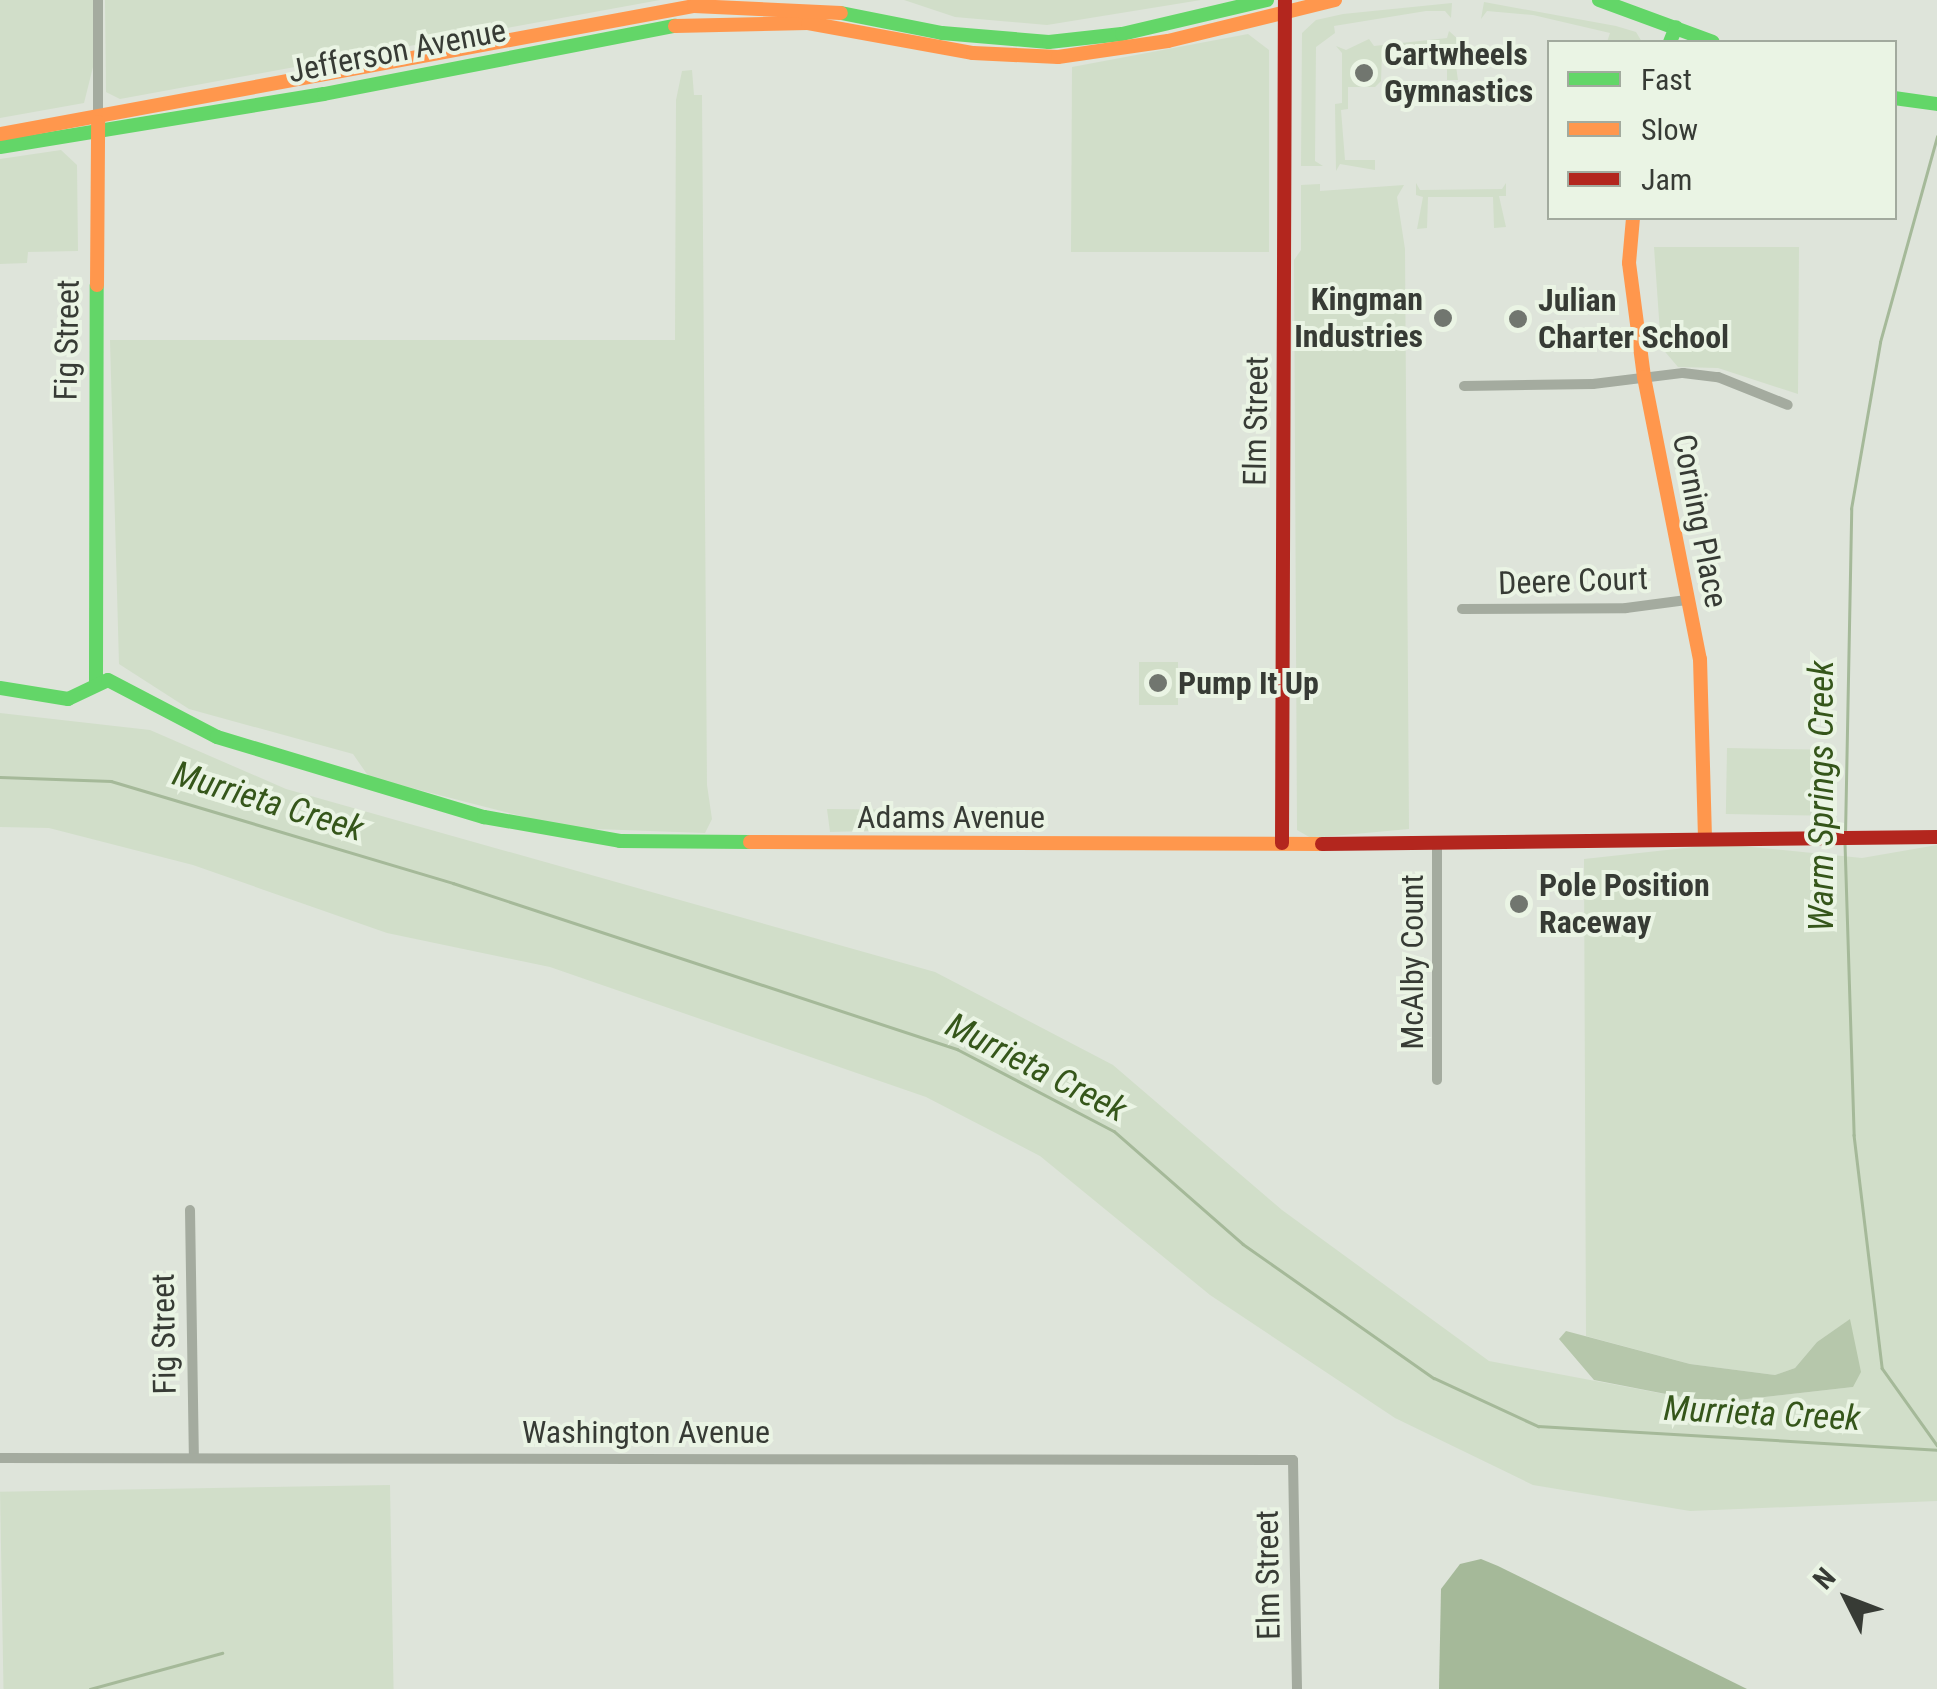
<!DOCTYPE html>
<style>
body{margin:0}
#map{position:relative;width:1937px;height:1689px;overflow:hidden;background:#dee4da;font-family:"Roboto Condensed",sans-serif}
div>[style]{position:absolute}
.green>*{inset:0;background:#d1dec9;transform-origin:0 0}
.forest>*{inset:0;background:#b6c7ab}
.water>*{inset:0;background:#a5b999}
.stream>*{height:2.5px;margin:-1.25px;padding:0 1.25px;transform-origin:1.25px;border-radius:1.25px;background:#a5b999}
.street>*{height:10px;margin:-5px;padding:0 5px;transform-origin:5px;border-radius:5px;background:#a4ab9f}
.fast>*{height:14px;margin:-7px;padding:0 7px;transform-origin:7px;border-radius:7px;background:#63d668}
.slow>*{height:14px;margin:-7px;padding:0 7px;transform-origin:7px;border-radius:7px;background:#ff974d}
.jam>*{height:14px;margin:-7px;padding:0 7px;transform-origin:7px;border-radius:7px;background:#b3261e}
.dots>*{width:28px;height:28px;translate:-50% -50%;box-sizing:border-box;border:5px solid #eaf4e4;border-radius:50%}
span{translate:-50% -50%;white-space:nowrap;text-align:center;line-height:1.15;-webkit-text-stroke:8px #eaf4e4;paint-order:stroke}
.street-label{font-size:32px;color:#373b35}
.poi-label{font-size:32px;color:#373b35;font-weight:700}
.left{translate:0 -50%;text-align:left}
.right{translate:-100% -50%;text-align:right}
.water-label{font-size:35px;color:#35561a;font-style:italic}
.legend{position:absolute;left:1547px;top:40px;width:350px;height:180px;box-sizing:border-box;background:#eaf4e4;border:2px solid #a2aa9e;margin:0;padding:12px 18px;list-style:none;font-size:30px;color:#373b35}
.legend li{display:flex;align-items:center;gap:20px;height:50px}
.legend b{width:50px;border:2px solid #a2aa9e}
.north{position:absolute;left:1797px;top:1549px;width:100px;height:100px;-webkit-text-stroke:8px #eaf4e4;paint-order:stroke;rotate:312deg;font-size:28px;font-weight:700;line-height:40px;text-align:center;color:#373b35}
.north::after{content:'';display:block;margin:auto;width:35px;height:45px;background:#373b35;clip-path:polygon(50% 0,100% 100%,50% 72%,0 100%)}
</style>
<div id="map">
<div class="green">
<i style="clip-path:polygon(0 0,94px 0,94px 63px,84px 103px,0 118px)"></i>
<i style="clip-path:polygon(105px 0,660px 0,120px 99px,106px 92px)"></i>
<i style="clip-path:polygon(904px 0,1201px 0,1047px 25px,955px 17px)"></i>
<i style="clip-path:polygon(1484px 2px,1616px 26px,1636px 32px,1642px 42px,1607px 42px,1610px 33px,1533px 15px,1487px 11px,1481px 19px)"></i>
<i style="clip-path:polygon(1452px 3px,1451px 18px,1445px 11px,1426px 11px,1334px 26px,1335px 33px,1316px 47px,1315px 161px,1323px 166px,1301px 166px,1302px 33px,1316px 20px,1343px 14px)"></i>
<i style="clip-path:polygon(1449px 31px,1460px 41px,1453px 46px,1458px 80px,1447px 80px,1447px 48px,1406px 44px,1405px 51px,1382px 51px,1381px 81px,1375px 87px,1348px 87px,1348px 109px,1341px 110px,1345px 160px,1375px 160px,1375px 170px,1340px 164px,1336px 171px,1335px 104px,1342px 103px,1342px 53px,1336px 46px,1346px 50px,1369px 39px,1374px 46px,1447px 38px)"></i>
<i style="clip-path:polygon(1248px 34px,1269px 50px,1269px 252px,1071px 252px,1072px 67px)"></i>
<i style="clip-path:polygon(692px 70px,694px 95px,702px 95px,707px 785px,712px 819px,705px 833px,567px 828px,369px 777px,353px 754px,189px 709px,119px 664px,110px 340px,675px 340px,676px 100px,682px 71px)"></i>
<i style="clip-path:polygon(61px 150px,77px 165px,78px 251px,28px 252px,27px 263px,0 264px,0 159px)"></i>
<i style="clip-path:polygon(1416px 183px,1420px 190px,1502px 189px,1506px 183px,1506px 196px,1499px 196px,1506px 227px,1494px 228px,1493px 197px,1428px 197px,1427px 228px,1417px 229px,1423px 197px,1416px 195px)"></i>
<i style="clip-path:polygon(1320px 184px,1320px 191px,1404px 185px,1397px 197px,1405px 249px,1409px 829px,1311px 838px,1297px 830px,1294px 260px,1301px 250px,1301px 185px)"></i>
<i style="clip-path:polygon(1654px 247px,1799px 247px,1798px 394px,1718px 368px,1678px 367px,1661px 347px)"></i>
<i style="left:1139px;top:662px;width:39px;height:43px"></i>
<i style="clip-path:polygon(0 713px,150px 730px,286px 789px,935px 972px,1113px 1065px,1282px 1210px,1489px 1361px,1712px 1403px,1853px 1387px,1849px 1320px,1817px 1342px,1795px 1368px,1775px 1375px,1690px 1364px,1586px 1336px,1584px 859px,1722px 844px,1862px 858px,1937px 845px,1937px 1501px,1690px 1511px,1533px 1485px,1395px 1418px,1210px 1295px,1040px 1156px,926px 1097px,550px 967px,387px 933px,193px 865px,49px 828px,0 827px)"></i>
<i style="left:1727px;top:748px;width:87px;height:66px;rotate:1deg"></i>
<i style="clip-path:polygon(827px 809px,928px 810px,929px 829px,830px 832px)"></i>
<i style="left:390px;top:1485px;width:204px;height:390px;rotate:89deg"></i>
</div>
<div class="forest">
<i style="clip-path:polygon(1850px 1319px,1861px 1372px,1853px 1387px,1712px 1403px,1594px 1380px,1559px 1339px,1566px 1331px,1690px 1364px,1775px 1375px,1795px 1368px,1817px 1342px)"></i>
</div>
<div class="water">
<i style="clip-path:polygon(1481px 1559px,1498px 1566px,1747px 1689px,1439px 1689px,1441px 1589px,1460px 1564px)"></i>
</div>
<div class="stream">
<i style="left:0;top:777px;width:111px;rotate:2.1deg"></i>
<i style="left:111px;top:781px;width:357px;rotate:16.6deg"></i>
<i style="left:453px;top:883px;width:531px;rotate:18.23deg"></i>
<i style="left:957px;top:1049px;width:177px;rotate:27.6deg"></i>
<i style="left:1114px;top:1131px;width:171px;rotate:41.2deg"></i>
<i style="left:1243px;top:1244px;width:233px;rotate:35.1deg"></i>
<i style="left:1434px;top:1378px;width:115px;rotate:24.8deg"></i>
<i style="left:1538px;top:1426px;width:400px;rotate:3.4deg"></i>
<i style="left:1845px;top:835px;width:326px;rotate:-88.9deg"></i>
<i style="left:1851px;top:509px;width:169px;rotate:-80.1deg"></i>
<i style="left:1880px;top:342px;width:213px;rotate:-74.5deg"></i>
<i style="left:1845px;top:843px;width:292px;rotate:88.2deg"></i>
<i style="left:1854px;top:1135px;width:235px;rotate:83.1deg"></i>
<i style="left:1882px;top:1368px;width:95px;rotate:54.5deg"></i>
<i style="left:90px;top:1689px;width:137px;rotate:-15.3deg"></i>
</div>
<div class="street">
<i style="left:98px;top:117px;width:117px;rotate:-90deg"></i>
<i style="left:1464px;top:386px;width:129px;rotate:-0.9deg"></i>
<i style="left:1593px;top:384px;width:91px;rotate:-7deg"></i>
<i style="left:1683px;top:373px;width:35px;rotate:7deg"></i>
<i style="left:1718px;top:377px;width:75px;rotate:21.8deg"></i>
<i style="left:1462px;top:609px;width:164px;rotate:-0.3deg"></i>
<i style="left:1626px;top:608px;width:61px;rotate:-7.6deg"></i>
<i style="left:1437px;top:1080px;width:236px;rotate:-90deg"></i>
<i style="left:190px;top:1210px;width:248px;rotate:89.1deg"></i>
<i style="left:0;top:1458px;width:1293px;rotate:0.09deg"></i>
<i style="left:1293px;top:1460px;width:229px;rotate:89deg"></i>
</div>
<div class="fast">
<i style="left:1599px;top:0;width:121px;rotate:20.2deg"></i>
<i style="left:841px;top:13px;width:103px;rotate:11.2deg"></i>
<i style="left:942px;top:33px;width:107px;rotate:4.8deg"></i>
<i style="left:1049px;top:42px;width:73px;rotate:-6.3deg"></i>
<i style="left:1122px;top:34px;width:149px;rotate:-13.2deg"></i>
<i style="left:1670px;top:42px;width:16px;rotate:-68deg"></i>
<i style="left:1894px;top:98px;width:43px;rotate:7.9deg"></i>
<i style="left:0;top:147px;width:328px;rotate:-9.3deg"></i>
<i style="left:324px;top:94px;width:358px;rotate:-11deg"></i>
<i style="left:96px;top:681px;width:396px;rotate:-89.9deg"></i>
<i style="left:0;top:688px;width:69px;rotate:9.2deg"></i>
<i style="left:68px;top:699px;width:44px;rotate:-25.4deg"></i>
<i style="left:108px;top:680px;width:123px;rotate:27.6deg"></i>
<i style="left:217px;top:737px;width:279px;rotate:16.7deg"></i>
<i style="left:484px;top:817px;width:138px;rotate:10deg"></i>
<i style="left:620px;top:841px;width:130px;rotate:0.4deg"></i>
</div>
<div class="slow">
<i style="left:675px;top:26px;width:133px;rotate:-1.3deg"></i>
<i style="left:808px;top:23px;width:168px;rotate:10.3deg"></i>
<i style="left:973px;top:53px;width:85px;rotate:2.7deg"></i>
<i style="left:1058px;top:57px;width:111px;rotate:-8.3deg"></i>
<i style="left:1168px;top:41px;width:172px;rotate:-13.8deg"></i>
<i style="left:0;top:134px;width:706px;rotate:-10.45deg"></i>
<i style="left:694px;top:6px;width:147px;rotate:2.7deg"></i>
<i style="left:1633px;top:218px;width:45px;rotate:95.1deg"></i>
<i style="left:1629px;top:263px;width:115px;rotate:82.5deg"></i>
<i style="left:1644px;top:377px;width:288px;rotate:78.8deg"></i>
<i style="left:1700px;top:659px;width:178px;rotate:88.4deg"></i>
<i style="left:97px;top:285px;width:163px;rotate:-89.6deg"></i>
<i style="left:750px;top:842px;width:572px;rotate:0.2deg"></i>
</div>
<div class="jam">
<i style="left:1282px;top:843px;width:843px;rotate:-89.8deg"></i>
<i style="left:1322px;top:844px;width:615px;rotate:-0.65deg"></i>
</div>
<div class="dots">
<i style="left:1364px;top:73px;background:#71766f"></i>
<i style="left:1443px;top:318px;background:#71766f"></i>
<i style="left:1518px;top:319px;background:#71766f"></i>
<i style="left:1158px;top:683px;background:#71766f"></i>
<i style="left:1519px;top:904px;background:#71766f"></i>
</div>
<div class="street-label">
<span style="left:397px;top:51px;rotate:-11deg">Jefferson Avenue</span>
<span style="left:67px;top:340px;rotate:-89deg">Fig Street</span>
<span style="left:1256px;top:421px;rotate:-89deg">Elm Street</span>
<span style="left:1700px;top:521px;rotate:79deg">Corning Place</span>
<span style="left:1573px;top:581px;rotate:-2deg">Deere Court</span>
<span style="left:951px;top:817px">Adams Avenue</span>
<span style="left:1412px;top:962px;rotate:-90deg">McAlby Count</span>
<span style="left:164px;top:1334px;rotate:-91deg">Fig Street</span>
<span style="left:646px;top:1432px">Washington Avenue</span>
<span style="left:1268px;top:1575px;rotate:-91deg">Elm Street</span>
</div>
<div class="poi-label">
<span class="left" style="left:1384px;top:73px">Cartwheels<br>Gymnastics</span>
<span class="right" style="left:1423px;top:318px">Kingman<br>Industries</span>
<span class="left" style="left:1538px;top:319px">Julian<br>Charter School</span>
<span class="left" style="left:1178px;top:683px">Pump It Up</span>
<span class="left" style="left:1539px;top:904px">Pole Position<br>Raceway</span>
</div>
<div class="water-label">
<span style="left:1822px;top:796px;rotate:-90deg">Warm Springs Creek</span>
<span style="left:268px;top:802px;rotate:17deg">Murrieta Creek</span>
<span style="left:1036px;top:1068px;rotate:27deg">Murrieta Creek</span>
<span style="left:1762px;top:1414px;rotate:3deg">Murrieta Creek</span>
</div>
<ul class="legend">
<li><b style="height:12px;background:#63d668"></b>Fast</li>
<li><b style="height:12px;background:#ff974d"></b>Slow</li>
<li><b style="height:12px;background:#b3261e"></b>Jam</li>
</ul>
<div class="north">N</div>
</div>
